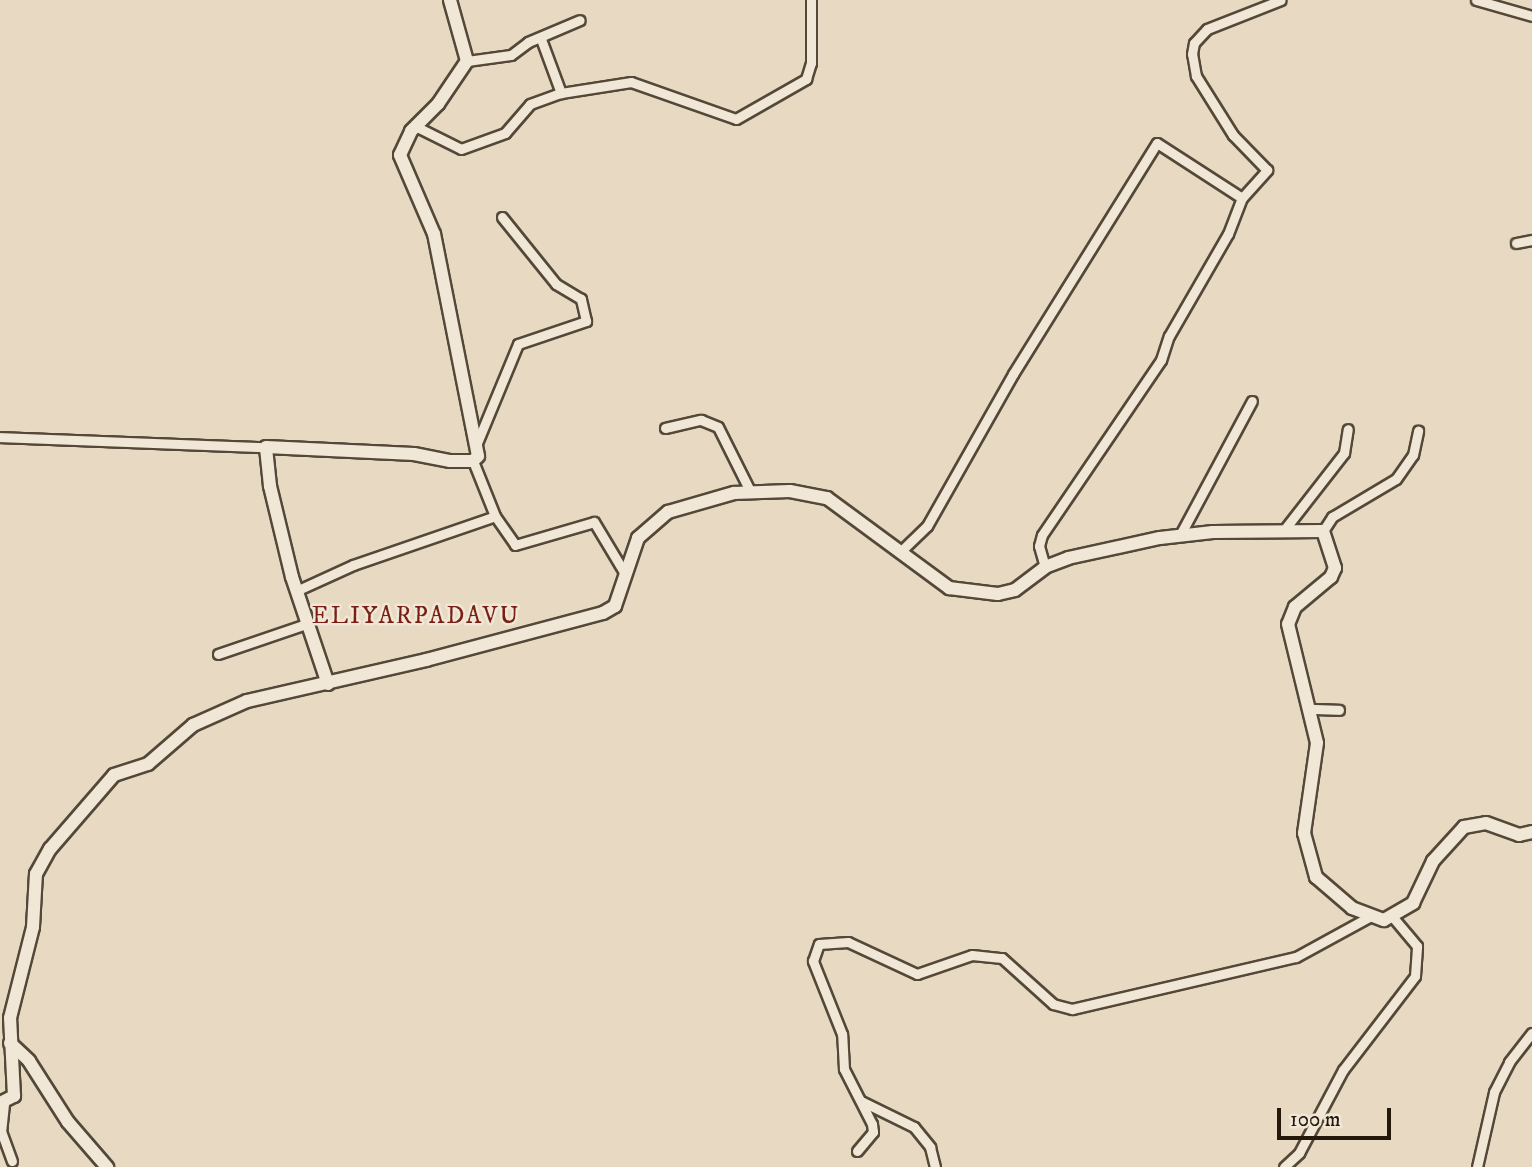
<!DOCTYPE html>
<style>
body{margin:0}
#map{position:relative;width:1532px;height:1167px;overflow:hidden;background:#e8dac2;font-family:"IM FELL DW Pica",serif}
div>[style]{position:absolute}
.roads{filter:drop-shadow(2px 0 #544838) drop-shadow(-2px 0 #544838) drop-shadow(0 2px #544838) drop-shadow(0 -2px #544838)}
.street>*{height:9px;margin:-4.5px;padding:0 4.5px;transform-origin:4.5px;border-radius:4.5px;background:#f0e7d7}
.secondary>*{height:12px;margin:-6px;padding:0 6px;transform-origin:6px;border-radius:6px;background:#f0e7d7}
span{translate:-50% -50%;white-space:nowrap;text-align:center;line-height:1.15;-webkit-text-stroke:5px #f0e7d7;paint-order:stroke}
.quarter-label{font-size:24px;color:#7a1f14;letter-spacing:2px}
.scale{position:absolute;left:1277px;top:1108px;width:114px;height:32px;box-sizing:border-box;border:4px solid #23180a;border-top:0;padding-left:9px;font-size:21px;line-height:24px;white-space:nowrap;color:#23180a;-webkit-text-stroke:5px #f0e7d7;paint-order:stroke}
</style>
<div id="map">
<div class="roads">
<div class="street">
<i style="left:1476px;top:0;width:58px;rotate:15.9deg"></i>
<i style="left:541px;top:39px;width:58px;rotate:69.7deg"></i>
<i style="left:467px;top:61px;width:44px;rotate:-7.8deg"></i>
<i style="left:511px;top:55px;width:21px;rotate:-37deg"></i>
<i style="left:528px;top:42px;width:56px;rotate:-22.9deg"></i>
<i style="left:415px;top:126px;width:51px;rotate:26.6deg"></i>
<i style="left:461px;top:149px;width:47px;rotate:-20deg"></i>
<i style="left:505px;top:133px;width:38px;rotate:-49deg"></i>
<i style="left:530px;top:104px;width:33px;rotate:-20deg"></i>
<i style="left:561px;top:93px;width:71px;rotate:-8.9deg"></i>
<i style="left:631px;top:82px;width:111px;rotate:19.4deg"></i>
<i style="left:736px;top:119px;width:81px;rotate:-29.7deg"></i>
<i style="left:806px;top:79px;width:17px;rotate:-73deg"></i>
<i style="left:811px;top:63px;width:63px;rotate:-90deg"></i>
<i style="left:1516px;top:243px;width:16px;rotate:-11deg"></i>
<i style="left:665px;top:428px;width:37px;rotate:-13deg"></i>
<i style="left:701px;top:420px;width:18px;rotate:22deg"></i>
<i style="left:718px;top:427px;width:72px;rotate:63.4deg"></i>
<i style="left:0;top:437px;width:266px;rotate:2.2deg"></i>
<i style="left:477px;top:443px;width:107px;rotate:-67.5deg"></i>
<i style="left:518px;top:344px;width:72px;rotate:-18.7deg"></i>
<i style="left:586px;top:321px;width:23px;rotate:-103deg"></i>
<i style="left:581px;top:299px;width:29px;rotate:-149deg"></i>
<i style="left:556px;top:284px;width:86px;rotate:-128.9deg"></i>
<i style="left:473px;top:461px;width:59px;rotate:68.2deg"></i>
<i style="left:495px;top:516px;width:35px;rotate:55deg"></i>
<i style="left:515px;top:545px;width:82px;rotate:-16.2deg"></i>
<i style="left:594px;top:522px;width:58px;rotate:59deg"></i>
<i style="left:1284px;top:530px;width:98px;rotate:-52.1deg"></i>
<i style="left:1344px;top:453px;width:24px;rotate:-81deg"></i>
<i style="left:1323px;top:531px;width:17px;rotate:-57deg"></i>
<i style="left:1332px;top:517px;width:74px;rotate:-30.7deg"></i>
<i style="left:1396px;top:479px;width:29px;rotate:-55deg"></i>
<i style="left:1413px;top:455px;width:25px;rotate:-78deg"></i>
<i style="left:1180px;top:535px;width:152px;rotate:-61.8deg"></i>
<i style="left:900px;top:552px;width:37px;rotate:-44deg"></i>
<i style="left:927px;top:526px;width:175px;rotate:-60.5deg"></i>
<i style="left:1013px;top:374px;width:272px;rotate:-58.1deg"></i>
<i style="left:1157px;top:143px;width:101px;rotate:32.9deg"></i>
<i style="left:1242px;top:198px;width:38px;rotate:-48deg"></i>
<i style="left:1267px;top:170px;width:49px;rotate:-134.2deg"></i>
<i style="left:1233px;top:135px;width:70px;rotate:-122.1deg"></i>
<i style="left:1196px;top:76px;width:22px;rotate:-100deg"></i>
<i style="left:1192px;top:54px;width:11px;rotate:-80deg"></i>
<i style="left:1194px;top:43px;width:19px;rotate:-47deg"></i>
<i style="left:1207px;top:29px;width:79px;rotate:-21.4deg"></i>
<i style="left:1045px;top:567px;width:22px;rotate:-106deg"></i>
<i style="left:1039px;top:546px;width:11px;rotate:-75deg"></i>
<i style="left:1042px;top:535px;width:212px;rotate:-55.8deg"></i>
<i style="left:1161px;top:360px;width:25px;rotate:-72deg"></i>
<i style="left:1169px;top:336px;width:118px;rotate:-60deg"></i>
<i style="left:1228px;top:234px;width:39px;rotate:-69deg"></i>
<i style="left:296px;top:591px;width:63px;rotate:-24.5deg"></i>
<i style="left:353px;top:565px;width:150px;rotate:-19deg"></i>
<i style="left:218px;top:654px;width:93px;rotate:-18.8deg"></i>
<i style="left:1312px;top:709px;width:27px;rotate:2deg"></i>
<i style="left:861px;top:1101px;width:59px;rotate:26.1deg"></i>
<i style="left:914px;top:1127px;width:26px;rotate:51deg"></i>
<i style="left:930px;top:1147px;width:21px;rotate:76deg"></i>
<i style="left:4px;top:1104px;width:27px;rotate:96deg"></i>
<i style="left:1px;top:1131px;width:32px;rotate:70deg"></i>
<i style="left:857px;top:1151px;width:25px;rotate:-50deg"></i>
<i style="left:873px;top:1132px;width:8px;rotate:-97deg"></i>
<i style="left:872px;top:1124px;width:62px;rotate:-117deg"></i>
<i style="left:844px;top:1069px;width:35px;rotate:-93deg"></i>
<i style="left:842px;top:1034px;width:79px;rotate:-111.7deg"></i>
<i style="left:813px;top:961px;width:18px;rotate:-71deg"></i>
<i style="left:819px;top:944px;width:29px;rotate:-4deg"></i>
<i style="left:848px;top:942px;width:76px;rotate:24.9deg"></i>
<i style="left:917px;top:974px;width:58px;rotate:-19.1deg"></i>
<i style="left:972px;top:955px;width:30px;rotate:6deg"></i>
<i style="left:1002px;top:958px;width:69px;rotate:42deg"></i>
<i style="left:1053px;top:1004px;width:20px;rotate:15deg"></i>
<i style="left:1072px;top:1009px;width:230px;rotate:-13.1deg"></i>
<i style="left:1296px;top:957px;width:85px;rotate:-28.7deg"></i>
<i style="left:1284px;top:1167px;width:21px;rotate:-43deg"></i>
<i style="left:1299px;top:1153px;width:94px;rotate:-62.1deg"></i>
<i style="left:1343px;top:1070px;width:118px;rotate:-52.5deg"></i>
<i style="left:1415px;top:976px;width:30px;rotate:-86deg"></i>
<i style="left:1417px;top:946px;width:38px;rotate:-130deg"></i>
<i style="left:1477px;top:1167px;width:77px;rotate:-77.2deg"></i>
<i style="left:1494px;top:1092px;width:34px;rotate:-63deg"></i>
<i style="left:1509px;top:1062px;width:37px;rotate:-52deg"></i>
</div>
<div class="secondary">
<i style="left:328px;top:684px;width:113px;rotate:-108.6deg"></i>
<i style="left:292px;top:577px;width:94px;rotate:-103.6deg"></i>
<i style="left:270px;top:486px;width:39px;rotate:-96deg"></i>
<i style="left:266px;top:447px;width:148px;rotate:2.7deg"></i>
<i style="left:414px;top:454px;width:37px;rotate:11deg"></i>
<i style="left:450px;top:461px;width:23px"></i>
<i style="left:473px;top:461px;width:7px;rotate:-45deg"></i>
<i style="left:478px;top:456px;width:226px;rotate:-101.2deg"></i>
<i style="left:434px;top:234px;width:86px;rotate:-113.3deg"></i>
<i style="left:400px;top:155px;width:26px;rotate:-65deg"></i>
<i style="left:411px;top:131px;width:38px;rotate:-45deg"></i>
<i style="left:438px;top:104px;width:52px;rotate:-56deg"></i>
<i style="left:467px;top:61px;width:63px;rotate:-105.6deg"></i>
<i style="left:10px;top:1043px;width:26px;rotate:43deg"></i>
<i style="left:29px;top:1061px;width:72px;rotate:57.4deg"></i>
<i style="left:68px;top:1122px;width:60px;rotate:49.1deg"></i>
<i style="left:0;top:1103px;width:16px;rotate:-27deg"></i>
<i style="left:14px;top:1096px;width:78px;rotate:-92.9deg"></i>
<i style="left:10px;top:1018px;width:94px;rotate:-75.8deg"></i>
<i style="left:33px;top:927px;width:53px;rotate:-86.8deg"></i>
<i style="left:36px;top:874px;width:29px;rotate:-61deg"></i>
<i style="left:50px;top:849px;width:98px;rotate:-49.1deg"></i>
<i style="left:114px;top:775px;width:36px;rotate:-18deg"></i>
<i style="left:148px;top:764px;width:60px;rotate:-40.9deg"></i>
<i style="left:193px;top:725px;width:59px;rotate:-24deg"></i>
<i style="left:247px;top:701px;width:184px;rotate:-12.9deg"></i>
<i style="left:426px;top:660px;width:183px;rotate:-14.9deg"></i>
<i style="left:603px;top:613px;width:14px;rotate:-30deg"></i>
<i style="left:615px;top:606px;width:72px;rotate:-71.3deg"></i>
<i style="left:638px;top:538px;width:40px;rotate:-41deg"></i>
<i style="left:668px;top:512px;width:69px;rotate:-16.1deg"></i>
<i style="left:734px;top:493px;width:56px;rotate:-2deg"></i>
<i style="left:790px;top:491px;width:38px;rotate:11deg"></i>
<i style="left:827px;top:498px;width:152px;rotate:36.4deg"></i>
<i style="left:949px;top:588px;width:49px;rotate:7deg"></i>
<i style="left:998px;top:594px;width:17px;rotate:-13deg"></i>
<i style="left:1015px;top:590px;width:38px;rotate:-37deg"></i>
<i style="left:1045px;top:567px;width:25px;rotate:-21deg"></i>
<i style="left:1068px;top:558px;width:94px;rotate:-12.3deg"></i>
<i style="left:1160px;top:538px;width:53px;rotate:-6.5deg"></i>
<i style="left:1213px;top:532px;width:110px;rotate:-0.5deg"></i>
<i style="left:1323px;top:531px;width:39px;rotate:72deg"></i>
<i style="left:1335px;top:568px;width:10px;rotate:114deg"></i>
<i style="left:1331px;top:577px;width:47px;rotate:140.2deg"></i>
<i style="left:1295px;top:607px;width:18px;rotate:112deg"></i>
<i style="left:1288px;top:624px;width:122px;rotate:76.3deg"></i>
<i style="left:1317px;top:743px;width:91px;rotate:98.2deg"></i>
<i style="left:1304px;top:833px;width:46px;rotate:74.7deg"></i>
<i style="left:1316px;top:877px;width:48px;rotate:40.7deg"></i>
<i style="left:1352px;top:908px;width:34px;rotate:21deg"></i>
<i style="left:1384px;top:920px;width:34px;rotate:-30deg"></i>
<i style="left:1413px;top:903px;width:47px;rotate:-64.5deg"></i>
<i style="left:1433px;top:861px;width:46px;rotate:-47.6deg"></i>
<i style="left:1464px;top:827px;width:22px;rotate:-10deg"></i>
<i style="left:1486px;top:823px;width:35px;rotate:20deg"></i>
<i style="left:1519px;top:835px;width:13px;rotate:-13deg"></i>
</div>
</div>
<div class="quarter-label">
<span style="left:416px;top:617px">ELIYARPADAVU</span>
</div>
<div class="scale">100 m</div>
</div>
